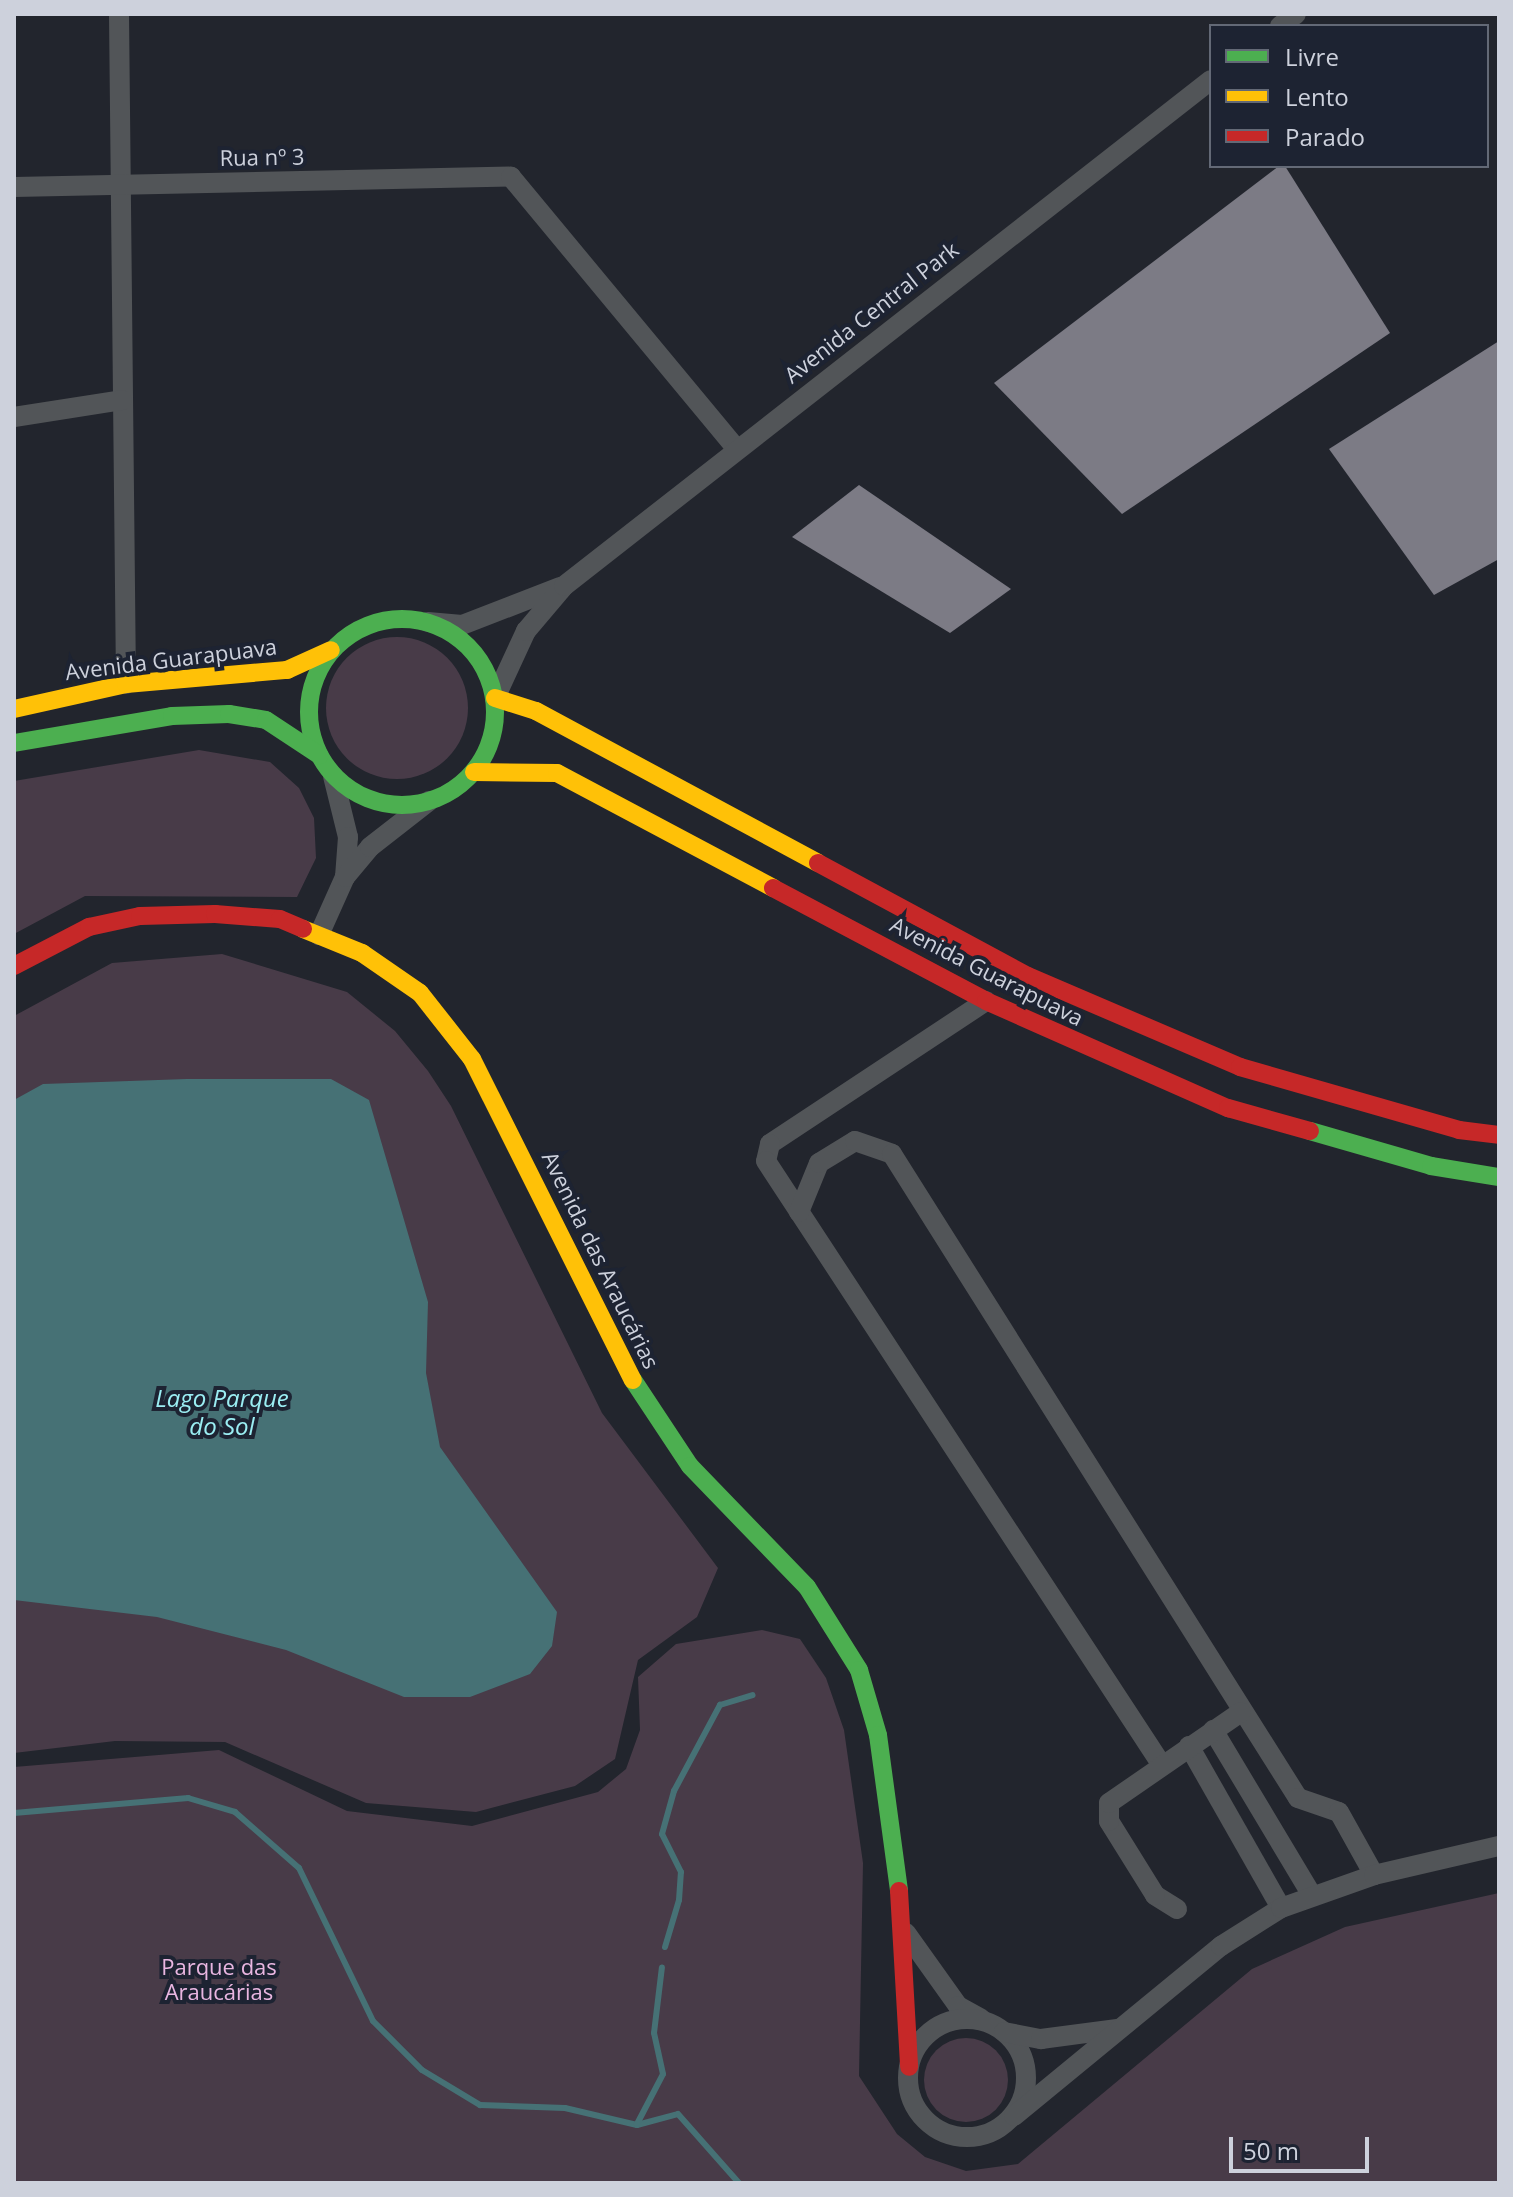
<!DOCTYPE html>
<meta charset="utf-8">
<style>
body{margin:0}
#map{position:relative;width:1513px;height:2197px;overflow:hidden;background:#22252d;font-family:"Open Sans",sans-serif}
div>[style]{position:absolute}
.green>*{inset:0;background:#483b48}
.round{border-radius:50%}
.water>*{inset:0;background:#467175}
.stream>*{height:6px;margin:-3px;padding:0 3px;transform-origin:3px;border-radius:3px;background:#467175}
.building>*{inset:0;background:#7c7b85}
.street>*{height:20px;margin:-10px;padding:0 10px;transform-origin:10px;border-radius:10px;background:#525558}
.street>.ring{margin:-10px;padding:0;box-sizing:content-box;background:none;border:20px solid #525558;border-radius:50%}
.fast>*{height:18px;margin:-9px;padding:0 9px;transform-origin:9px;border-radius:9px;background:#4caf50}
.fast>.ring{margin:-9px;padding:0;box-sizing:content-box;background:none;border:18px solid #4caf50;border-radius:50%}
.slow>*{height:18px;margin:-9px;padding:0 9px;transform-origin:9px;border-radius:9px;background:#ffc107}
.jam>*{height:18px;margin:-9px;padding:0 9px;transform-origin:9px;border-radius:9px;background:#c62828}
span{translate:-50% -50%;white-space:nowrap;text-align:center;line-height:1.15;-webkit-text-stroke:8px #1d2332;paint-order:stroke}
.street-label{font-size:22px;color:#cdd1dc}
.park-label{font-size:22px;color:#e9b6e1}
.water-label{font-size:24px;color:#9beef3;font-style:italic}
.frame{position:absolute;inset:0;border:16px solid #cdd1dc;pointer-events:none}
.legend{position:absolute;left:1209px;top:24px;width:280px;height:144px;box-sizing:border-box;background:#1d2332;border:2px solid #636976;margin:0;padding:10px 14px;list-style:none;font-size:24px;color:#cdd1dc}
.legend li{display:flex;align-items:center;gap:16px;height:40px}
.legend b{width:40px;border:2px solid #636976}
.scale{position:absolute;left:1229px;top:2137px;width:140px;height:36px;box-sizing:border-box;border:4px solid #cdd1dc;border-top:0;padding-left:10px;font-size:24px;line-height:28px;white-space:nowrap;color:#cdd1dc;-webkit-text-stroke:6px #1d2332;paint-order:stroke}
</style>
<div id="map">
<div class="green">
<i class="round" style="left:326px;top:637px;width:142px;height:142px"></i>
<i style="clip-path:polygon(199px 750px,270px 762px,299px 788px,314px 818px,316px 858px,297px 897px,85px 896px,14px 934px,14px 781px)"></i>
<i style="clip-path:polygon(222px 954px,347px 992px,395px 1031px,428px 1071px,451px 1106px,602px 1413px,718px 1568px,697px 1617px,638px 1660px,615px 1759px,575px 1786px,476px 1812px,366px 1803px,225px 1742px,115px 1741px,14px 1753px,14px 1016px,112px 963px)"></i>
<i style="clip-path:polygon(762px 1630px,800px 1639px,826px 1678px,844px 1730px,863px 1863px,859px 2076px,897px 2134px,925px 2157px,966px 2171px,1018px 2164px,1252px 1969px,1345px 1927px,1499px 1893px,1499px 2183px,14px 2183px,14px 1767px,219px 1750px,347px 1811px,472px 1826px,598px 1792px,626px 1769px,640px 1730px,638px 1677px,676px 1644px)"></i>
<i class="round" style="left:924px;top:2038px;width:84px;height:84px"></i>
</div>
<div class="water">
<i style="clip-path:polygon(187px 1079px,331px 1079px,369px 1100px,428px 1302px,426px 1373px,440px 1447px,557px 1612px,552px 1646px,530px 1674px,470px 1697px,404px 1697px,286px 1650px,157px 1617px,14px 1600px,14px 1100px,43px 1084px)"></i>
</div>
<div class="stream">
<i style="left:14px;top:1813px;width:175px;rotate:-4.9deg"></i>
<i style="left:188px;top:1798px;width:49px;rotate:16.6deg"></i>
<i style="left:235px;top:1812px;width:85px;rotate:41.2deg"></i>
<i style="left:299px;top:1868px;width:170px;rotate:64.2deg"></i>
<i style="left:373px;top:2021px;width:69px;rotate:45deg"></i>
<i style="left:422px;top:2070px;width:68px;rotate:31.1deg"></i>
<i style="left:480px;top:2105px;width:85px;rotate:2deg"></i>
<i style="left:565px;top:2108px;width:74px;rotate:13.3deg"></i>
<i style="left:637px;top:2125px;width:42px;rotate:-15deg"></i>
<i style="left:678px;top:2114px;width:92px;rotate:48.5deg"></i>
<i style="left:665px;top:1947px;width:49px;rotate:-73.4deg"></i>
<i style="left:679px;top:1900px;width:28px;rotate:-86deg"></i>
<i style="left:681px;top:1872px;width:42px;rotate:-116.6deg"></i>
<i style="left:662px;top:1834px;width:45px;rotate:-74.4deg"></i>
<i style="left:674px;top:1791px;width:98px;rotate:-61.9deg"></i>
<i style="left:720px;top:1705px;width:34px;rotate:-17deg"></i>
<i style="left:637px;top:2124px;width:56px;rotate:-62.5deg"></i>
<i style="left:663px;top:2074px;width:42px;rotate:-102.4deg"></i>
<i style="left:654px;top:2033px;width:66px;rotate:-83.1deg"></i>
</div>
<div class="building">
<i style="clip-path:polygon(1279px 166px,1285px 166px,1390px 333px,1122px 514px,994px 383px)"></i>
<i style="clip-path:polygon(1499px 341px,1499px 559px,1434px 595px,1329px 449px)"></i>
<i style="clip-path:polygon(859px 485px,1011px 589px,950px 633px,792px 537px)"></i>
</div>
<div class="street">
<i style="left:119px;top:14px;width:670px;rotate:89.4deg"></i>
<i style="left:1280px;top:26px;width:20px;rotate:-37deg"></i>
<i style="left:14px;top:187px;width:497px;rotate:-1.2deg"></i>
<i style="left:511px;top:177px;width:351px;rotate:50.3deg"></i>
<i style="left:14px;top:417px;width:109px;rotate:-8.9deg"></i>
<i style="left:428px;top:622px;width:34px;rotate:5deg"></i>
<i style="left:462px;top:625px;width:105px;rotate:-21.2deg"></i>
<i style="left:495px;top:698px;width:74px;rotate:-65.2deg"></i>
<i style="left:526px;top:631px;width:59px;rotate:-49.8deg"></i>
<i style="left:564px;top:586px;width:821px;rotate:-38.03deg"></i>
<i style="left:333px;top:776px;width:63px;rotate:76.2deg"></i>
<i style="left:348px;top:837px;width:40px;rotate:94.3deg"></i>
<i style="left:319px;top:935px;width:64px;rotate:-65.9deg"></i>
<i style="left:345px;top:877px;width:39px;rotate:-50deg"></i>
<i style="left:370px;top:847px;width:75px;rotate:-37.9deg"></i>
<i style="left:986px;top:1001px;width:259px;rotate:146.5deg"></i>
<i style="left:770px;top:1144px;width:17px;rotate:103deg"></i>
<i style="left:766px;top:1161px;width:721px;rotate:56.77deg"></i>
<i style="left:799px;top:1212px;width:53px;rotate:-67.8deg"></i>
<i style="left:819px;top:1163px;width:42px;rotate:-31.4deg"></i>
<i style="left:855px;top:1141px;width:39px;rotate:19deg"></i>
<i style="left:892px;top:1154px;width:761px;rotate:57.77deg"></i>
<i style="left:1298px;top:1798px;width:43px;rotate:18.9deg"></i>
<i style="left:1339px;top:1812px;width:72px;rotate:60.9deg"></i>
<i style="left:1213px;top:1730px;width:191px;rotate:59.1deg"></i>
<i style="left:1189px;top:1746px;width:186px;rotate:60.4deg"></i>
<i style="left:1177px;top:1909px;width:26px;rotate:-148deg"></i>
<i style="left:1155px;top:1895px;width:87px;rotate:-121.9deg"></i>
<i style="left:1109px;top:1821px;width:18px;rotate:-90deg"></i>
<i style="left:1109px;top:1803px;width:160px;rotate:-34.6deg"></i>
<i style="left:906px;top:1933px;width:90px;rotate:54.5deg"></i>
<i style="left:958px;top:2006px;width:26px;rotate:29deg"></i>
<i class="ring" style="left:908px;top:2019px;width:98px;height:98px"></i>
<i style="left:1004px;top:2032px;width:38px;rotate:11deg"></i>
<i style="left:1041px;top:2039px;width:77px;rotate:-7.5deg"></i>
<i style="left:1014px;top:2116px;width:268px;rotate:-39.4deg"></i>
<i style="left:1221px;top:1946px;width:71px;rotate:-32.3deg"></i>
<i style="left:1281px;top:1908px;width:99px;rotate:-19.5deg"></i>
<i style="left:1374px;top:1875px;width:128px;rotate:-13.1deg"></i>
</div>
<div class="fast">
<i class="ring" style="left:309px;top:619px;width:168px;height:168px"></i>
<i style="left:14px;top:743px;width:160px;rotate:-9.7deg"></i>
<i style="left:172px;top:716px;width:57px;rotate:-2deg"></i>
<i style="left:229px;top:714px;width:37px;rotate:9deg"></i>
<i style="left:266px;top:720px;width:64px;rotate:33.4deg"></i>
<i style="left:1310px;top:1131px;width:126px;rotate:16.1deg"></i>
<i style="left:1431px;top:1166px;width:69px;rotate:9.2deg"></i>
<i style="left:633px;top:1380px;width:103px;rotate:56.5deg"></i>
<i style="left:690px;top:1466px;width:168px;rotate:46deg"></i>
<i style="left:807px;top:1587px;width:98px;rotate:57.9deg"></i>
<i style="left:859px;top:1670px;width:68px;rotate:73.7deg"></i>
<i style="left:878px;top:1735px;width:157px;rotate:82.3deg"></i>
</div>
<div class="slow">
<i style="left:495px;top:698px;width:43px;rotate:17.6deg"></i>
<i style="left:536px;top:711px;width:320px;rotate:28.3deg"></i>
<i style="left:14px;top:709px;width:115px;rotate:-12.6deg"></i>
<i style="left:126px;top:684px;width:162px;rotate:-5deg"></i>
<i style="left:287px;top:670px;width:48px;rotate:-24.4deg"></i>
<i style="left:474px;top:772px;width:83px;rotate:0.7deg"></i>
<i style="left:557px;top:773px;width:245px;rotate:28deg"></i>
<i style="left:303px;top:929px;width:64px;rotate:22.1deg"></i>
<i style="left:362px;top:953px;width:70px;rotate:34.6deg"></i>
<i style="left:420px;top:993px;width:84px;rotate:51.8deg"></i>
<i style="left:472px;top:1059px;width:359px;rotate:63.4deg"></i>
</div>
<div class="jam">
<i style="left:818px;top:863px;width:238px;rotate:28.3deg"></i>
<i style="left:1028px;top:976px;width:231px;rotate:23.2deg"></i>
<i style="left:1240px;top:1067px;width:228px;rotate:16deg"></i>
<i style="left:1459px;top:1130px;width:40px;rotate:7.1deg"></i>
<i style="left:773px;top:888px;width:241px;rotate:27.9deg"></i>
<i style="left:986px;top:1001px;width:265px;rotate:23.9deg"></i>
<i style="left:1228px;top:1108px;width:85px;rotate:15.7deg"></i>
<i style="left:14px;top:966px;width:85px;rotate:-27.5deg"></i>
<i style="left:89px;top:927px;width:52px;rotate:-12.2deg"></i>
<i style="left:140px;top:916px;width:75px;rotate:-1.5deg"></i>
<i style="left:215px;top:914px;width:65px;rotate:4.4deg"></i>
<i style="left:280px;top:919px;width:25px;rotate:23deg"></i>
<i style="left:899px;top:1891px;width:176px;rotate:86.7deg"></i>
</div>
<div class="street-label">
<span style="left:262px;top:157px;rotate:-1deg">Rua nº 3</span>
<span style="left:871px;top:312px;rotate:-38deg">Avenida Central Park</span>
<span style="left:171px;top:659px;rotate:-7deg">Avenida Guarapuava</span>
<span style="left:987px;top:971px;rotate:27deg">Avenida Guarapuava</span>
<span style="left:601px;top:1260px;rotate:64deg">Avenida das Araucárias</span>
</div>
<div class="park-label">
<span style="left:219px;top:1979px">Parque das<br>Araucárias</span>
</div>
<div class="water-label">
<span style="left:222px;top:1412px">Lago Parque<br>do Sol</span>
</div>
<div class="frame"></div>
<ul class="legend">
<li><b style="height:10px;background:#4caf50"></b>Livre</li>
<li><b style="height:10px;background:#ffc107"></b>Lento</li>
<li><b style="height:10px;background:#c62828"></b>Parado</li>
</ul>
<div class="scale">50 m</div>
</div>
